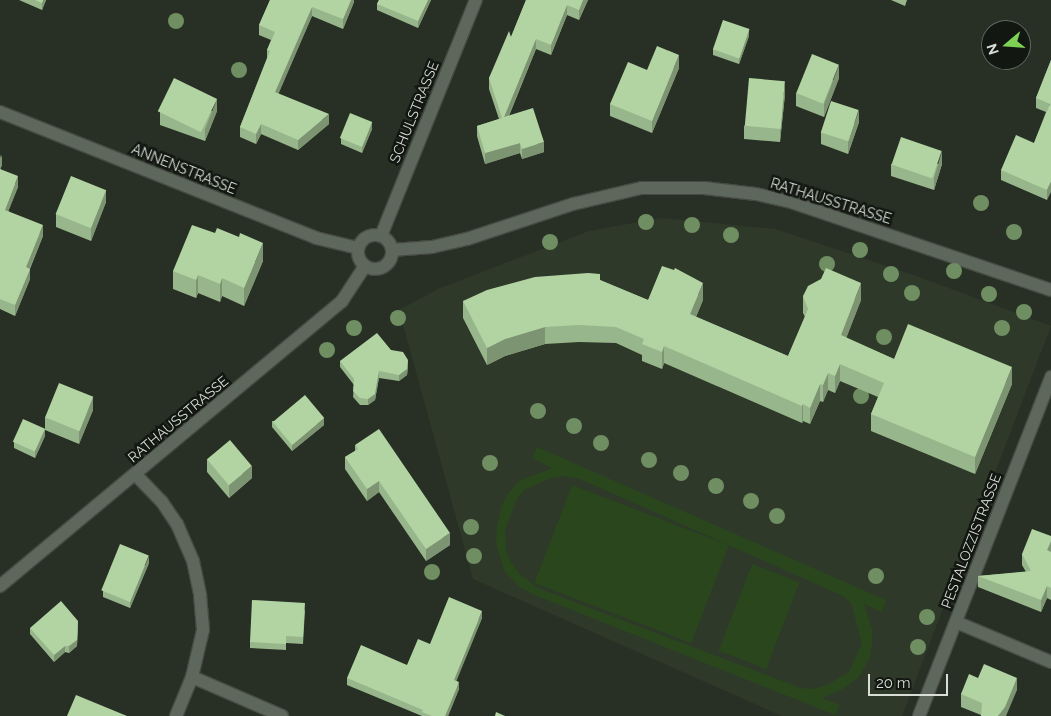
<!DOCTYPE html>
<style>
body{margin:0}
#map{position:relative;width:1051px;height:716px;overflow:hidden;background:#283025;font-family:Raleway,sans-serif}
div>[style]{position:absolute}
.built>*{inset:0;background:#2e3929}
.green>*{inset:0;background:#2a461d;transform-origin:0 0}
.roads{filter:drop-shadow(1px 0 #454b42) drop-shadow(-1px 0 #454b42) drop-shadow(0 1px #454b42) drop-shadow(0 -1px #454b42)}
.minor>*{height:12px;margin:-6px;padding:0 6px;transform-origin:6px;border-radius:6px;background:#5e675b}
.minor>.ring{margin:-6px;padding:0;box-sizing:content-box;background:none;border:12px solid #5e675b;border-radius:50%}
.trees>*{width:16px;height:16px;margin:-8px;border-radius:50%;background:#6f8e62}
.wall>*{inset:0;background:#98b68b}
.shaded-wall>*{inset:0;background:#7c9471}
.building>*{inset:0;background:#b1d4a2;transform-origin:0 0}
span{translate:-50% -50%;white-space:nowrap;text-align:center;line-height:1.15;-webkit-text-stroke:5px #131712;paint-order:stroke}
.street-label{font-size:14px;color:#d8ddd6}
.north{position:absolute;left:981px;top:20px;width:50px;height:50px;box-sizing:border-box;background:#131712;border:1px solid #626660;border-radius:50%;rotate:252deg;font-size:14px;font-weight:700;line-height:20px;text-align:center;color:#d8ddd6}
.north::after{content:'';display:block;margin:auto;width:18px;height:22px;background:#7dd154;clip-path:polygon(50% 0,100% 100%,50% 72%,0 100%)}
.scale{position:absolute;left:868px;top:674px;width:80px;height:22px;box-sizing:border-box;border:2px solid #d8ddd6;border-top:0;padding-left:6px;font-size:15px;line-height:18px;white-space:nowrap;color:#d8ddd6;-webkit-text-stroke:4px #131712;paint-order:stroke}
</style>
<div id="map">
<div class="built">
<i style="clip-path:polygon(661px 218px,775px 229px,922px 278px,1051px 326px,902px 716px,782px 716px,473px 579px,399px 310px,438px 289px,589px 231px)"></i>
</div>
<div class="green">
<i style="clip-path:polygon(evenodd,537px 447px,886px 600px,882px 612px,864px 604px,872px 630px,872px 644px,870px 658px,858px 678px,841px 690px,822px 698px,840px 705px,835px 715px,532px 594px,521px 588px,504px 571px,496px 542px,497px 527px,501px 507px,509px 492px,519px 481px,552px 468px,532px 458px,537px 447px,564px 476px,580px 479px,843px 596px,851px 603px,862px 643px,849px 672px,827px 685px,813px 689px,801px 688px,538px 588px,520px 574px,511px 562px,506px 550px,505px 530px,517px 499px,524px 490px,551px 478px,564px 476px)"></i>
<i style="left:572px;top:485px;width:168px;height:105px;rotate:21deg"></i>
<i style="left:752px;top:564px;width:51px;height:93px;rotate:21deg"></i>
</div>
<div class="roads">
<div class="minor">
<i style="left:0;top:112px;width:340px;rotate:21.7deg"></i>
<i style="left:316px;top:238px;width:43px;rotate:13.4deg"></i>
<i class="ring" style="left:358px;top:235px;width:22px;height:22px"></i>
<i style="left:381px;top:236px;width:254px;rotate:-68.1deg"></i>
<i style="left:392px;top:250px;width:40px;rotate:-4.3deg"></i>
<i style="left:432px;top:247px;width:36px;rotate:-13deg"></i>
<i style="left:467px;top:239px;width:112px;rotate:-18.3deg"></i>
<i style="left:573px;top:204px;width:70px;rotate:-13.2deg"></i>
<i style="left:641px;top:188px;width:63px"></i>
<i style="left:704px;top:188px;width:52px;rotate:6.6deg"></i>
<i style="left:756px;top:194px;width:39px;rotate:13deg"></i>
<i style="left:794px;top:203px;width:271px;rotate:18.7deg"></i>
<i style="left:135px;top:474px;width:39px;rotate:46deg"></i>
<i style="left:162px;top:502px;width:27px;rotate:56deg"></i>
<i style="left:177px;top:524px;width:40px;rotate:66.6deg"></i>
<i style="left:193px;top:561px;width:35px;rotate:78deg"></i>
<i style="left:200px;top:595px;width:35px;rotate:85deg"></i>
<i style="left:203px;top:630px;width:48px;rotate:103.2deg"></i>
<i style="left:192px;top:677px;width:42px;rotate:112.3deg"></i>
<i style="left:0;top:586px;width:445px;rotate:-39.8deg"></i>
<i style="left:342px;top:301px;width:42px;rotate:-56.7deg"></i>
<i style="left:956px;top:622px;width:103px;rotate:22.8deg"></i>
<i style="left:192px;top:677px;width:98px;rotate:23.4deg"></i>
<i style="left:919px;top:716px;width:364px;rotate:-68.7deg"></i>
</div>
</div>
<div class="trees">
<i style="left:176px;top:21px"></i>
<i style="left:239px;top:70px"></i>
<i style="left:981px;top:203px"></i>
<i style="left:646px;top:222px"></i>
<i style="left:692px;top:225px"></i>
<i style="left:1014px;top:232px"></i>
<i style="left:731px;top:235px"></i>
<i style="left:550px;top:242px"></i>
<i style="left:860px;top:250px"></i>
<i style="left:827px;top:264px"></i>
<i style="left:954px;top:271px"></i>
<i style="left:891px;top:274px"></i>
<i style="left:912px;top:293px"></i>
<i style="left:989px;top:294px"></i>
<i style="left:1024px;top:312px"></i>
<i style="left:398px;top:318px"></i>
<i style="left:354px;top:328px"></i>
<i style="left:1002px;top:328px"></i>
<i style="left:884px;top:337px"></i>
<i style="left:327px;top:350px"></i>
<i style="left:861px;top:396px"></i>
<i style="left:538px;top:411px"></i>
<i style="left:574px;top:426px"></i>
<i style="left:601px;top:443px"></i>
<i style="left:649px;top:460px"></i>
<i style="left:490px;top:463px"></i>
<i style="left:681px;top:473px"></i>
<i style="left:716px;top:486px"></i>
<i style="left:751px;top:501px"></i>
<i style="left:777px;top:516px"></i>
<i style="left:471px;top:527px"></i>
<i style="left:474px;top:556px"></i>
<i style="left:432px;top:572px"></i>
<i style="left:876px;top:576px"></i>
<i style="left:927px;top:617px"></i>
<i style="left:918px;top:647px"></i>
</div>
<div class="wall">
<i style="clip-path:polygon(19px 0,46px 0,42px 10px)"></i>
<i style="clip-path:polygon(270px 0,354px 0,354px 2px,343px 29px,312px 16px,278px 94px,329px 124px,298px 150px,261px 134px,256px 144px,240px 137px,240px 127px,267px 58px,267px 50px,271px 40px,259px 35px,259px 25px)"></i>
<i style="clip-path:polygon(379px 0,431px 0,418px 28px,377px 10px,377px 4px)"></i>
<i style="clip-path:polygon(526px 0,588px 0,579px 20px,567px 15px,551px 55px,536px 49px,509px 116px,544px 152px,522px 159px,520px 153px,485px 164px,477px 136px,477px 126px,499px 119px,489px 89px,489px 78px,511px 37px)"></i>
<i style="clip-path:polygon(891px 0,907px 0,905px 6px)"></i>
<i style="clip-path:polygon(749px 36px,739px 64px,713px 55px,713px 49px)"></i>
<i style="clip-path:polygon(1051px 60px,1047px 200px,1001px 180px,1001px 170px,1034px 143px,1046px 112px,1036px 108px,1036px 98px)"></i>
<i style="clip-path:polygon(679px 68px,652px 133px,610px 116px,610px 104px,647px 70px)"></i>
<i style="clip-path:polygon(839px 78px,824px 117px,796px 106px,796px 93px)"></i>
<i style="clip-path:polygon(785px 94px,780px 142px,744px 139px,744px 126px)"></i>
<i style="clip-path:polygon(217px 111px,205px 141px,160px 125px,160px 112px)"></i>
<i style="clip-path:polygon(859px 122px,848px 154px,821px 144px,821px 132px)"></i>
<i style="clip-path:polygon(372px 129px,362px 153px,341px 144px,341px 138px)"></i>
<i style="clip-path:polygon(0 154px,2px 165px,0 169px,18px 187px,8px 211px,43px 236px,30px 269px,30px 279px,15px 316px,0 309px)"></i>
<i style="clip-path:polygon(891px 164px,942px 164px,934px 190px,891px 176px)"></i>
<i style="clip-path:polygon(106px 202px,91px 241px,56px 227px,56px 214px)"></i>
<i style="clip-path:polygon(263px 261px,244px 306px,222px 296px,220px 302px,198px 293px,196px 298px,173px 289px,173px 271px)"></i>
<i style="clip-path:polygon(674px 270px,703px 300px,696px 317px,788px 356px,805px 317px,803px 313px,803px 296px,861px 300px,846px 338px,894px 359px,1012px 384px,975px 474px,871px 431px,871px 414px,878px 397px,840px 381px,835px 393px,828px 390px,823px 402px,820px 401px,810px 424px,803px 421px,802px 423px,664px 363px,662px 369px,642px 361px,642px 355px,616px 343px,579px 342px,545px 344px,505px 356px,487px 365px,463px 318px,463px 301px,600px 280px,648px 300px)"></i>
<i style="clip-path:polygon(391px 350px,408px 366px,407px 375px,399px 381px,379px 378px,375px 400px,368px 405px,360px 405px,353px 397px,354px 385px,340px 367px,340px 361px)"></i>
<i style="clip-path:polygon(93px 410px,79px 444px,45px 430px,45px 436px,35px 458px,14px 448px,14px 442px,45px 429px,45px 417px)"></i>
<i style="clip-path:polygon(272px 421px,324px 425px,292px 451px,272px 427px)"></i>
<i style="clip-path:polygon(355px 445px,450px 545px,426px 561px,379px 492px,367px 501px,345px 469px,345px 457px,355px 451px)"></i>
<i style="clip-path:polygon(207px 459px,252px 478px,229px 498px,207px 472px)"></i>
<i style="clip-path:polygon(1051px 536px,1051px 600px,1047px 598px,1041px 612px,978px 587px,978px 576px,1026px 572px,1022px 565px,1022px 554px)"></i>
<i style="clip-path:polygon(149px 563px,130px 608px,103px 597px,103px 591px)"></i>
<i style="clip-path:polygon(305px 610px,303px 644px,286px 643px,286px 650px,250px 648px,250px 642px)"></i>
<i style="clip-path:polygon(482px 618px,456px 681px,459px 689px,448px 716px,422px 716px,347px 685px,347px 678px,407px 665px,430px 644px)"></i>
<i style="clip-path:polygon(78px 627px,77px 646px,69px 653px,65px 652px,54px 662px,30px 634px,30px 628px)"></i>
<i style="clip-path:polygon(978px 678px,1017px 690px,981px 715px,961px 707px,961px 694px)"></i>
</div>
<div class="shaded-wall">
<i style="clip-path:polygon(43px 0,46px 0,42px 10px,42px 3px)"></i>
<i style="clip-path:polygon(351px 0,354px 0,354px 2px,343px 29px,343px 19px)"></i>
<i style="clip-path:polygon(428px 0,431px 0,418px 28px,418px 21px)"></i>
<i style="clip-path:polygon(583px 0,588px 0,579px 20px,579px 10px)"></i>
<i style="clip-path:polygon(567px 5px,567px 15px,551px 55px,551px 45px)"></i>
<i style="clip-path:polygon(312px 7px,312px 16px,275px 102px,275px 92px)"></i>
<i style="clip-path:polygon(749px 29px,749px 36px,739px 64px,739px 58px)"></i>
<i style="clip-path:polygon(536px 39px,536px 49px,504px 127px,504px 117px)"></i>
<i style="clip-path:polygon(679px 55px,679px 68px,652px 133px,652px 121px)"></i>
<i style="clip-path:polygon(839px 65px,839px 78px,824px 117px,824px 104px)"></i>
<i style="clip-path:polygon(785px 81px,785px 94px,780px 142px,780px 130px)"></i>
<i style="clip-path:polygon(217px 99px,217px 111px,205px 141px,205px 129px)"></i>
<i style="clip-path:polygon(859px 110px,859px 122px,848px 154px,848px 141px)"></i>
<i style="clip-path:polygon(329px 114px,329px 124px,298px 150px,298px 140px)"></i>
<i style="clip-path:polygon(372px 122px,372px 129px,362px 153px,362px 146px)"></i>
<i style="clip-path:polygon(261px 124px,261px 134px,256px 144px,256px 134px)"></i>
<i style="clip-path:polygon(544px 142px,544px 152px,522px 159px,522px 149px)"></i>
<i style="clip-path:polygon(520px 143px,520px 153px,485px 164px,485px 153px)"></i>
<i style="clip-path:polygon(942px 151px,942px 164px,934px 190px,934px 178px)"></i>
<i style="clip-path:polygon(2px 155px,2px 165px,0 170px,0 160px)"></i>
<i style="clip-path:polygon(18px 176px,18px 187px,5px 220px,5px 210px)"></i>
<i style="clip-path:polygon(1051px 182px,1051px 192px,1047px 200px,1047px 190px)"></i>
<i style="clip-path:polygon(106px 190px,106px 202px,91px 241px,91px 228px)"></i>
<i style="clip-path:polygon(43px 225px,43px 236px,26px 277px,26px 267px)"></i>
<i style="clip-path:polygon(263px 243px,263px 261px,244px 306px,244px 288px)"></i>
<i style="clip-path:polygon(30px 269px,30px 279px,15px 316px,15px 305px)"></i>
<i style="clip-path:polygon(198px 275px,198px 293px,196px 298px,196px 280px)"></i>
<i style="clip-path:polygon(222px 278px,222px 296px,220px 302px,220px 284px)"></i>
<i style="clip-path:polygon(703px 283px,703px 300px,690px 331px,690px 314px)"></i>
<i style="clip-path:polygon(861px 283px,861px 300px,841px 352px,841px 335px)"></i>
<i style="clip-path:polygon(545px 327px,545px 344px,505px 356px,487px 365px,487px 348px,505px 339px)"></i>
<i style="clip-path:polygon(664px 346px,664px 363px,662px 369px,662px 352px)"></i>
<i style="clip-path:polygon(408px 360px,408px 366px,407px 375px,399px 381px,399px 375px)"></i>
<i style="clip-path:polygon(840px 364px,840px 381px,835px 393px,835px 376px)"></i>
<i style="clip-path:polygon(1012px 367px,1012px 384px,975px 474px,975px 457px)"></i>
<i style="clip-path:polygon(379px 371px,379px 378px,375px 400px,368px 405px,368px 399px)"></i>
<i style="clip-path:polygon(828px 373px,828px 390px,823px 402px,823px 385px)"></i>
<i style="clip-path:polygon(820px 384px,820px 401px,810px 424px,810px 408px)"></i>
<i style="clip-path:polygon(93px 397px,93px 410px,79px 444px,79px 431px)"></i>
<i style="clip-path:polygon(803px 404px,803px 421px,802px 423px,802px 406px)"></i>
<i style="clip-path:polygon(324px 418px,324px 425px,292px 451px,292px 445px)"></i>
<i style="clip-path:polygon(45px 429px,45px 436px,35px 458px,35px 451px)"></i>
<i style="clip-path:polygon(252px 466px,252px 478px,229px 498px,229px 485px)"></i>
<i style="clip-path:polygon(379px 481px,379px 492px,367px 501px,367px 489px)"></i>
<i style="clip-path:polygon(450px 533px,450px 545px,426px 561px,426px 549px)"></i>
<i style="clip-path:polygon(1051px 541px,1051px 553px,1047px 550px)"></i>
<i style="clip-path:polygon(149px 556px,149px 563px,130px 608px,130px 602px)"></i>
<i style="clip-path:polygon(1047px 586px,1047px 598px,1041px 612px,1041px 600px)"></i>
<i style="clip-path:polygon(482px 611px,482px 618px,454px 687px,454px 680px)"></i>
<i style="clip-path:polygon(78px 621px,77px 646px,69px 653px,69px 646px)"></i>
<i style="clip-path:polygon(65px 646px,65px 652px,54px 662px,54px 655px)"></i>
<i style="clip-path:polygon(1017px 678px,1017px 690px,1006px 716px,998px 716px)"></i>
<i style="clip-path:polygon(459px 682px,459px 689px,448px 716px,445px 716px)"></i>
</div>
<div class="building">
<i style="clip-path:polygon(35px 0,43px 0,42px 3px)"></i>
<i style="clip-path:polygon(270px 0,351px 0,343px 19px,312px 7px,275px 92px,329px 114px,298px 140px,261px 124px,256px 134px,240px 127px,270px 51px,267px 50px,275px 32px,259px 25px)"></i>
<i style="clip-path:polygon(379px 0,428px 0,418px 21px,377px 4px)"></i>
<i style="clip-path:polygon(526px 0,556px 0,565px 4px,556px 0,583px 0,579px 10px,567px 5px,551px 45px,536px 39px,504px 117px,533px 108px,544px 142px,522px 149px,520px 143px,485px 153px,477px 126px,502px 118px,489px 78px,509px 31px,511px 37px)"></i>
<i style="left:723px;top:20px;width:28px;height:31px;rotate:19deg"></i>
<i style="clip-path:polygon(657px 46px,679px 55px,652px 121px,610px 104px,628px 62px,647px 70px)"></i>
<i style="left:812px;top:54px;width:29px;height:42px;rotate:22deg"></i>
<i style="clip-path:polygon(1051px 60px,1051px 182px,1047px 190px,1001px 170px,1016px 135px,1034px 143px,1050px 104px,1036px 98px)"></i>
<i style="left:174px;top:78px;width:48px;height:37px;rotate:26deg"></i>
<i style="left:749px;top:78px;width:36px;height:48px;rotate:5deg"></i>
<i style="left:831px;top:101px;width:29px;height:33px;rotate:18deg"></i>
<i style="left:350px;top:113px;width:24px;height:27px;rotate:22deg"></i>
<i style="left:901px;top:137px;width:43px;height:29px;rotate:19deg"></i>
<i style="clip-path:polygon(0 169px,18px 176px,5px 210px,43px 225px,26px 267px,30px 269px,15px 305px,0 299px)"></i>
<i style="left:71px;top:176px;width:38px;height:41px;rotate:22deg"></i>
<i style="clip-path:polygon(192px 225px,215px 233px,217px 228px,239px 237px,240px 233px,263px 243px,244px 288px,222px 278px,220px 284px,198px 275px,196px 280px,173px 271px)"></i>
<i style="clip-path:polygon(662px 266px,674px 270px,675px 268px,703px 283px,690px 314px,788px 356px,808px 309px,803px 296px,808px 286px,821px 279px,826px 268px,861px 283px,841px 335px,894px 359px,908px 324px,1012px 367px,975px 457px,871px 414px,884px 383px,840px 364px,835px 376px,828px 373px,823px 385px,820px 384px,810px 408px,803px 404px,802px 406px,664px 346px,662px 352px,642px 344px,644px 339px,616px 327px,579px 325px,545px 327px,505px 339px,487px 348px,463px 301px,487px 290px,535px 277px,588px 273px,600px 274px,600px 280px,648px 300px)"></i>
<i style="clip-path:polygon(377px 333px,391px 350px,403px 352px,408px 360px,407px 369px,399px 375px,379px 371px,375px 394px,368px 399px,360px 398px,353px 391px,354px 379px,340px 361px)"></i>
<i style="left:59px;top:383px;width:37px;height:37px;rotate:22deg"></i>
<i style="left:305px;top:395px;width:30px;height:42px;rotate:50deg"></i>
<i style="left:23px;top:419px;width:24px;height:25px;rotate:24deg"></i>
<i style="clip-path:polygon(379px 429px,450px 533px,426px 549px,379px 481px,367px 489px,345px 457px,358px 449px,355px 445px)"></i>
<i style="left:230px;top:440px;width:34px;height:30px;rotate:50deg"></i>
<i style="clip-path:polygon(1032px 529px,1051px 536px,1051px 541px,1047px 550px,1051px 552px,1051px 588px,1047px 586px,1041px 600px,978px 576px,1031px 571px,1022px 554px)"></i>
<i style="left:120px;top:544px;width:31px;height:50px;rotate:22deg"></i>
<i style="clip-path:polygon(449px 597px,482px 611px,454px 680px,459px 682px,445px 716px,432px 716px,422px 712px,423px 710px,347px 678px,361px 645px,407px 665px,418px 639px,430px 644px)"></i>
<i style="clip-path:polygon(252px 600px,305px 603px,303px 637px,286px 636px,286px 644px,250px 642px)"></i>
<i style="clip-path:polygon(61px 601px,78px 621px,77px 640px,69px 646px,65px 646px,54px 655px,30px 628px)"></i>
<i style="clip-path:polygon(984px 664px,1017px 678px,1005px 707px,998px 716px,981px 716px,982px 703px,961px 694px,969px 674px,978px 678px)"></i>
<i style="clip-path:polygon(76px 695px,127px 716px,67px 716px)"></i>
<i style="clip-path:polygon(496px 712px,505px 716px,495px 716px)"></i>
</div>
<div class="street-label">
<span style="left:414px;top:112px;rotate:-68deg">SCHULSTRASSE</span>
<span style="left:184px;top:169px;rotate:22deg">ANNENSTRASSE</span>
<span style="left:831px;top:201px;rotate:17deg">RATHAUSSTRASSE</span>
<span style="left:178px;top:419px;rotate:-40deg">RATHAUSSTRASSE</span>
<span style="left:971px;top:541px;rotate:-69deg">PESTALOZZISTRASSE</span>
</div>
<div class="north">N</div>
<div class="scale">20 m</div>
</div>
